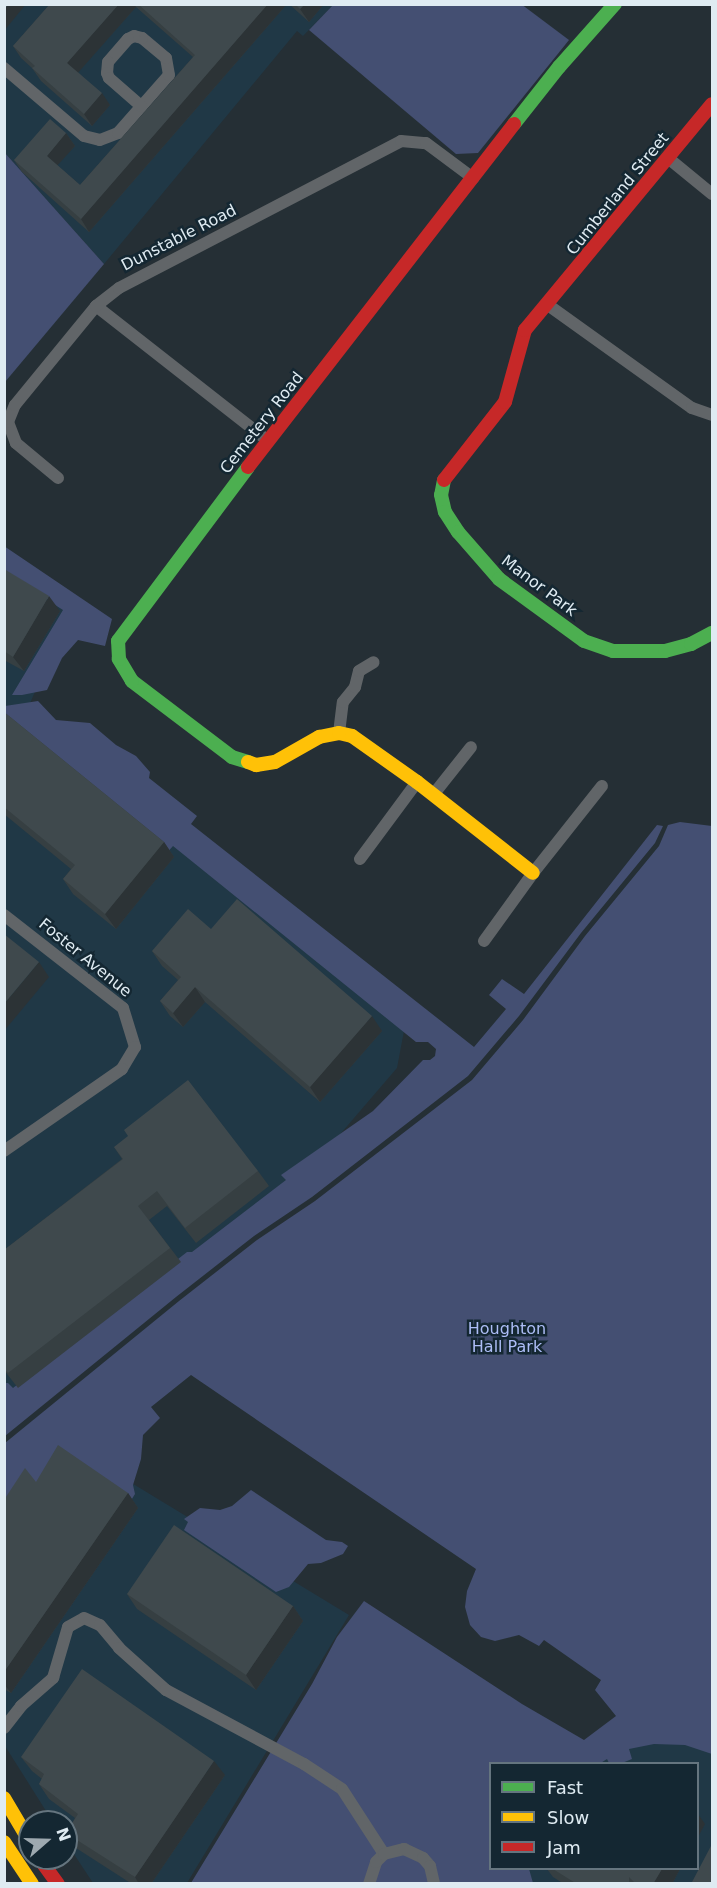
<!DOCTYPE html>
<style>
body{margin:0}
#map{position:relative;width:717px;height:1888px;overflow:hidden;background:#252f35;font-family:"DejaVu Sans",sans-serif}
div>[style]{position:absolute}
.built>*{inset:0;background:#203846}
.green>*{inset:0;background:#444f72}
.street>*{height:12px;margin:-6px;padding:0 6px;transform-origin:6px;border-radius:6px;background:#616568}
.fast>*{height:14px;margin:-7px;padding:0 7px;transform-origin:7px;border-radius:7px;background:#4caf50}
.slow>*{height:14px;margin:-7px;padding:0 7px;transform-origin:7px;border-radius:7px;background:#ffc107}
.jam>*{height:14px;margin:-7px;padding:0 7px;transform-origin:7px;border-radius:7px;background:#c62828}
.wall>*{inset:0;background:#363f42}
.shaded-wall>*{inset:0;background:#2c3336}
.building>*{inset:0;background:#3f494d}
span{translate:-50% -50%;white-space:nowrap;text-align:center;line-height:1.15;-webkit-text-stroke:5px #142732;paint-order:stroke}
.street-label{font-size:16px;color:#dfebf2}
.park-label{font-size:16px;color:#adbdf6}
.frame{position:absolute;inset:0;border:6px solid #dfebf2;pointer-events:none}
.legend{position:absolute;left:489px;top:1762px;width:210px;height:108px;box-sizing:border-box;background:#142732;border:2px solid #65757f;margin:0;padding:8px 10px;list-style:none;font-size:18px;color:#dfebf2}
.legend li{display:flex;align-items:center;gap:12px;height:30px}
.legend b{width:30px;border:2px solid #65757f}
.north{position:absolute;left:18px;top:1810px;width:60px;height:60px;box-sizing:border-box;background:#142732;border:2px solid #65757f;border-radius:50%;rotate:70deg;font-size:16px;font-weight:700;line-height:24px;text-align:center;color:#dfebf2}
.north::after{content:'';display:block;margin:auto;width:21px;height:27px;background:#9ea9b0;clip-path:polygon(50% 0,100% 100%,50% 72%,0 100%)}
</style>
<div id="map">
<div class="built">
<div style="clip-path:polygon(5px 5px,333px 5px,303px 36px,297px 31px,104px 264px,5px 153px)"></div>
<div style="clip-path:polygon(4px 565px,73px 603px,25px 715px,407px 1015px,397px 1068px,269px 1217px,4px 1412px)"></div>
<div style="clip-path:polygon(69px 1445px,349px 1615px,187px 1883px,93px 1883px,66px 1842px,66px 1822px,53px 1822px,5px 1746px,5px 1488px)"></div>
<div style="clip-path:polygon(633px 1692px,712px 1740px,712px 1883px,516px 1884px,525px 1869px,698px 1868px,698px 1764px,590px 1763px)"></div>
</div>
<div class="green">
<div style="clip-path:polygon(521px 4px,569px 40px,478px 153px,456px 154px,309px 30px,333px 5px)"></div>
<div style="clip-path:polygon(5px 153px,104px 264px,5px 382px)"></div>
<div style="clip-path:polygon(4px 546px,112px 619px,105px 646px,78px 640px,62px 658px,47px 690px,22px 695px,12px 695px,63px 610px,5px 573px)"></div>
<div style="clip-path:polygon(38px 701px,56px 720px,90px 723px,116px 745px,136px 756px,150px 772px,149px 778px,197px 816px,191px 824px,474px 1047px,506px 1009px,489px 995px,502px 979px,524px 994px,657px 825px,663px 826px,655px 843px,581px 933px,519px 1016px,468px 1076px,312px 1197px,254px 1236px,176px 1297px,5px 1436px,5px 1383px,8px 1383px,13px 1388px,187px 1252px,192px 1252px,286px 1180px,281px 1175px,373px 1111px,423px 1060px,430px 1060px,435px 1056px,436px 1049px,428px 1042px,416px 1042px,173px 846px,165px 855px,5px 723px,5px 706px)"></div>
<div style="clip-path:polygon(680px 822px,712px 826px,712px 1754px,685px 1745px,654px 1744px,629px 1749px,632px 1759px,622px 1763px,609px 1763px,607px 1759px,599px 1764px,490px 1764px,490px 1868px,529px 1869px,533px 1883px,191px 1883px,312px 1684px,337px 1637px,364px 1601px,522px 1704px,584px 1740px,616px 1716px,595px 1690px,601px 1680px,544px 1640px,539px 1646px,519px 1635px,495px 1641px,481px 1637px,470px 1625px,465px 1607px,467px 1591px,476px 1569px,191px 1375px,151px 1407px,160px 1418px,143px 1435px,141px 1459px,133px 1485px,135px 1494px,130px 1502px,5px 1517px,5px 1443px,179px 1301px,257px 1240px,315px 1201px,472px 1080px,523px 1020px,585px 936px,659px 846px,668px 825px)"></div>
<div style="clip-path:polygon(251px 1490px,326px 1540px,342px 1542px,348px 1546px,343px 1554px,321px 1563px,308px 1564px,289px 1587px,276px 1592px,184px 1530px,188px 1522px,184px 1519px,200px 1508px,220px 1510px,232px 1506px)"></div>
</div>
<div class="street">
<div style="left:4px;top:68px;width:105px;rotate:40.4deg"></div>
<div style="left:84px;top:136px;width:16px;rotate:14deg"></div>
<div style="left:100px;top:140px;width:19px;rotate:-21deg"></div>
<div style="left:118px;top:133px;width:77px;rotate:-48.7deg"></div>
<div style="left:169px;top:75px;width:17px;rotate:-100deg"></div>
<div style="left:166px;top:58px;width:31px;rotate:-140deg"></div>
<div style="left:142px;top:38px;width:8px;rotate:-166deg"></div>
<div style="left:134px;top:36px;width:7px;rotate:153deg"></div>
<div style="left:128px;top:39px;width:30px;rotate:131deg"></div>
<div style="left:108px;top:62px;width:11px;rotate:95deg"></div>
<div style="left:107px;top:73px;width:5px;rotate:68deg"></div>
<div style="left:109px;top:78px;width:43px;rotate:41.2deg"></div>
<div style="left:668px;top:158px;width:57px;rotate:39.3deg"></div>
<div style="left:548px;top:305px;width:177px;rotate:35.6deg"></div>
<div style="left:692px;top:408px;width:21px;rotate:19deg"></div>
<div style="left:96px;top:306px;width:219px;rotate:38.1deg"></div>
<div style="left:58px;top:478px;width:55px;rotate:-140.2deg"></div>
<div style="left:16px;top:443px;width:22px;rotate:-111deg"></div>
<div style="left:8px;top:422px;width:18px;rotate:-68deg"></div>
<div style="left:15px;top:405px;width:128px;rotate:-50.7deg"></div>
<div style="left:96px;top:306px;width:29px;rotate:-38deg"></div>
<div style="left:119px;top:288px;width:318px;rotate:-27.5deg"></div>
<div style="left:401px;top:141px;width:25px;rotate:5deg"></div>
<div style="left:426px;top:143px;width:59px;rotate:36.7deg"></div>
<div style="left:339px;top:733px;width:31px;rotate:-83deg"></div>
<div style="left:343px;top:702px;width:19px;rotate:-51deg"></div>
<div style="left:355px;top:687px;width:16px;rotate:-76deg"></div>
<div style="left:359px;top:671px;width:17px;rotate:-31deg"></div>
<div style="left:433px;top:795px;width:61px;rotate:-51.6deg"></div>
<div style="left:360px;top:859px;width:96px;rotate:-53.5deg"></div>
<div style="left:4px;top:915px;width:151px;rotate:38deg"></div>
<div style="left:123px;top:1008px;width:41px;rotate:72.9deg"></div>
<div style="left:135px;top:1047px;width:26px;rotate:121deg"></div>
<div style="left:122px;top:1069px;width:144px;rotate:145.2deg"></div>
<div style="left:484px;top:941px;width:84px;rotate:-54.2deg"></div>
<div style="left:533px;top:873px;width:111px;rotate:-51.6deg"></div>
<div style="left:4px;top:1728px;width:28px;rotate:-52deg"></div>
<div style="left:21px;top:1706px;width:43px;rotate:-41.2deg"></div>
<div style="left:53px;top:1678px;width:53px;rotate:-73.6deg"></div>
<div style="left:68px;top:1627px;width:18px;rotate:-29deg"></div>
<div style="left:84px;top:1618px;width:17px;rotate:24deg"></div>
<div style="left:100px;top:1625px;width:30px;rotate:50deg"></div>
<div style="left:119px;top:1648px;width:63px;rotate:41.8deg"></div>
<div style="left:166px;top:1690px;width:157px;rotate:28.2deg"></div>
<div style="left:304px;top:1764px;width:45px;rotate:33.3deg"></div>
<div style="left:342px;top:1789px;width:77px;rotate:57.1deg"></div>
<div style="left:369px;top:1884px;width:23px;rotate:-72deg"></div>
<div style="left:376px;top:1862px;width:11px;rotate:-45deg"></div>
<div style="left:384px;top:1854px;width:21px;rotate:-14deg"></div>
<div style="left:404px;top:1849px;width:21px;rotate:25deg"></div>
<div style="left:423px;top:1858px;width:11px;rotate:49deg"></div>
<div style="left:430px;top:1866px;width:18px;rotate:77deg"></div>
</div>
<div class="fast">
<div style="left:514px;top:124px;width:73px;rotate:-51.7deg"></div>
<div style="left:559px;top:67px;width:84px;rotate:-48.4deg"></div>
<div style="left:444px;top:480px;width:15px;rotate:101deg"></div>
<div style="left:441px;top:495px;width:17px;rotate:77deg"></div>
<div style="left:445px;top:512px;width:24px;rotate:57deg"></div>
<div style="left:458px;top:532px;width:62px;rotate:48.9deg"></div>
<div style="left:499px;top:579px;width:105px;rotate:36.1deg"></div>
<div style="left:584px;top:641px;width:31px;rotate:19deg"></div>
<div style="left:613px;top:651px;width:52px"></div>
<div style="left:665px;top:651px;width:27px;rotate:-15deg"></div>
<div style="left:691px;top:644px;width:24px;rotate:-28deg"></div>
<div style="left:248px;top:762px;width:17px;rotate:-163deg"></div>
<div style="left:232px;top:757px;width:126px;rotate:-142.8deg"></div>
<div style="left:132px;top:681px;width:26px;rotate:-121deg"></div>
<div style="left:119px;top:659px;width:18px;rotate:-93deg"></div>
<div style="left:118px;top:641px;width:217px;rotate:-53.2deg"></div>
</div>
<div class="slow">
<div style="left:248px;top:762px;width:9px;rotate:21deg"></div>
<div style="left:256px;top:765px;width:19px;rotate:-9deg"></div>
<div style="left:275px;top:762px;width:51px;rotate:-29.6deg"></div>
<div style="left:319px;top:737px;width:20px;rotate:-11deg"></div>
<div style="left:339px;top:733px;width:13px;rotate:13deg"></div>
<div style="left:352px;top:736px;width:80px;rotate:35.3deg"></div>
<div style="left:417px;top:782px;width:147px;rotate:38.1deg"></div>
<div style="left:4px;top:1798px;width:51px;rotate:59.4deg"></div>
<div style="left:4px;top:1842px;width:50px;rotate:56.3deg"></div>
</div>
<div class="jam">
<div style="left:248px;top:467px;width:434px;rotate:-52.2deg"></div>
<div style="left:444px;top:480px;width:99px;rotate:-52deg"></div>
<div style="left:505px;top:402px;width:75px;rotate:-74.5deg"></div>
<div style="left:525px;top:330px;width:293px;rotate:-50.4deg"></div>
<div style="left:39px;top:1858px;width:32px;rotate:54deg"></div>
</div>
<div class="wall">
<div style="clip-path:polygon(50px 4px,287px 4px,89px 232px,22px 172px,14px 160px,66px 133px,75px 146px,57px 165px,80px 185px,193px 57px,136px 7px,78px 72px,110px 105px,92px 126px,41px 81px,32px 68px,21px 58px,13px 46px)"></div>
<div style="clip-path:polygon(289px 4px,324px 4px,309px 22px)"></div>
<div style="clip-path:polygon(4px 569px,60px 611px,24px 671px,4px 660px)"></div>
<div style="clip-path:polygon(4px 712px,164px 842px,174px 857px,116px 929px,73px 894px,63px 879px,71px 869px,4px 814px)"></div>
<div style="clip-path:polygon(211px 929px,382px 1031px,320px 1102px,205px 1002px,183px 1027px,170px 1016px,160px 1001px,178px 980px,162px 966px,152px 951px)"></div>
<div style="clip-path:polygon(114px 1147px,258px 1171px,269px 1186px,196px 1243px,167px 1206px,149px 1220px,181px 1262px,18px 1388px,4px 1370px,4px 1250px,122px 1159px)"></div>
<div style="clip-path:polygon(36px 1482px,128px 1493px,138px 1508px,11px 1693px,4px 1689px,4px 1500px)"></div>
<div style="clip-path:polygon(127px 1594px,293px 1606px,303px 1621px,256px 1690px,137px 1609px)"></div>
<div style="clip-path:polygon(21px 1757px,225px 1775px,151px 1884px,132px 1884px,76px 1848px,66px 1834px,75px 1818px,49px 1799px,39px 1784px,42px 1779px,32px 1771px)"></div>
<div style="clip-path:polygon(547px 1869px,680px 1869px,672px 1884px,564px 1884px,553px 1877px)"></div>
</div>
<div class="shaded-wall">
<div style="clip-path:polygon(9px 4px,26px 4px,4px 31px,4px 10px)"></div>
<div style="clip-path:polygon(119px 4px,134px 4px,136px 7px,76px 75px,67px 63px)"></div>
<div style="clip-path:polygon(268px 4px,287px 4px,89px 232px,81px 219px)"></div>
<div style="clip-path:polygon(305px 4px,324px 4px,309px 22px,300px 9px)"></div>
<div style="clip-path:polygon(102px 93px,110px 105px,92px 126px,84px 114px)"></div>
<div style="clip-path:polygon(66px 133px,75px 146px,55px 168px,47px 156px)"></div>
<div style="clip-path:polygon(49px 596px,60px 611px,24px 671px,13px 657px)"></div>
<div style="clip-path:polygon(164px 842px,174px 857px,116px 929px,105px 914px)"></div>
<div style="clip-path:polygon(39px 962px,49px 977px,4px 1031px,4px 1004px)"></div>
<div style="clip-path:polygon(195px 987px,205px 1002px,183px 1027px,173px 1013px)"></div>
<div style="clip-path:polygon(372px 1016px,382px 1031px,320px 1102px,310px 1087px)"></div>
<div style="clip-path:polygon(128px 1493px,138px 1508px,11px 1693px,4px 1684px,4px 1672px)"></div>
<div style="clip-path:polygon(293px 1606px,303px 1621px,256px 1690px,246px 1675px)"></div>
<div style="clip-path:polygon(214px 1761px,225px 1775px,151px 1884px,139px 1884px,135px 1877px)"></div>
<div style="clip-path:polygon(698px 1814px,705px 1824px,698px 1837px)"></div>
<div style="clip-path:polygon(662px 1869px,680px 1869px,672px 1884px,653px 1884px)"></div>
</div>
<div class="building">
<div style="clip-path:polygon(4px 4px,9px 4px,4px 10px)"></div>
<div style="clip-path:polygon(50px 4px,119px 4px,67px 63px,102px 93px,84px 114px,32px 68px,35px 66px,13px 46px)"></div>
<div style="clip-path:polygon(138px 4px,268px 4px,81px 219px,14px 160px,50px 119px,66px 133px,47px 156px,80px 185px,195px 55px)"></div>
<div style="clip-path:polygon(295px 4px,305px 4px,300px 9px)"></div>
<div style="clip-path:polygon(4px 569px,49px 596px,13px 657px,4px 651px)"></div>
<div style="clip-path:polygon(4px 712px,164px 842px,105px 914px,63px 879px,75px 865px,4px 807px)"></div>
<div style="clip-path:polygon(237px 899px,372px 1016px,310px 1087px,195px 987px,173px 1013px,160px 1001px,181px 977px,152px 951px,188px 909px,211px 929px)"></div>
<div style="clip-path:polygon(4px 934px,39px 962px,4px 1004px)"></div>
<div style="clip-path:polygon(188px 1080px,258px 1171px,185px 1228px,157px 1191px,138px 1206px,170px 1248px,8px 1373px,4px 1369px,4px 1250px,123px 1159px,114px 1147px,128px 1136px,124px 1130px)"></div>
<div style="clip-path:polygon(58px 1445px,128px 1493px,4px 1672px,4px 1500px,25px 1468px,36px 1482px)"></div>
<div style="clip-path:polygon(174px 1525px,293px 1606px,246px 1675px,127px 1594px)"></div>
<div style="clip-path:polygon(82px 1669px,214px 1761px,135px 1877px,66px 1833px,78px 1814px,39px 1784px,44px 1774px,21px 1757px)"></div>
<div style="clip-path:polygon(712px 1844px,712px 1884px,691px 1884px)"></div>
<div style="clip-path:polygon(553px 1869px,662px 1869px,653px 1884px,636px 1884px,629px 1877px,629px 1884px,577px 1884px)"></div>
</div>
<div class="street-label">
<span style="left:618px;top:194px;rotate:-51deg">Cumberland Street</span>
<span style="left:179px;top:238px;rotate:-27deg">Dunstable Road</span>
<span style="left:262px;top:423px;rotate:-52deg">Cemetery Road</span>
<span style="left:539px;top:586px;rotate:37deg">Manor Park</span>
<span style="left:85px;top:958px;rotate:39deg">Foster Avenue</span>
</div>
<div class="park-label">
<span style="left:507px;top:1338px">Houghton<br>Hall Park</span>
</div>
<div class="frame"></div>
<ul class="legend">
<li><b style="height:8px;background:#4caf50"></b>Fast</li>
<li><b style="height:8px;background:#ffc107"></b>Slow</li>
<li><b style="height:8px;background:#c62828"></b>Jam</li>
</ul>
<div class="north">N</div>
</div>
